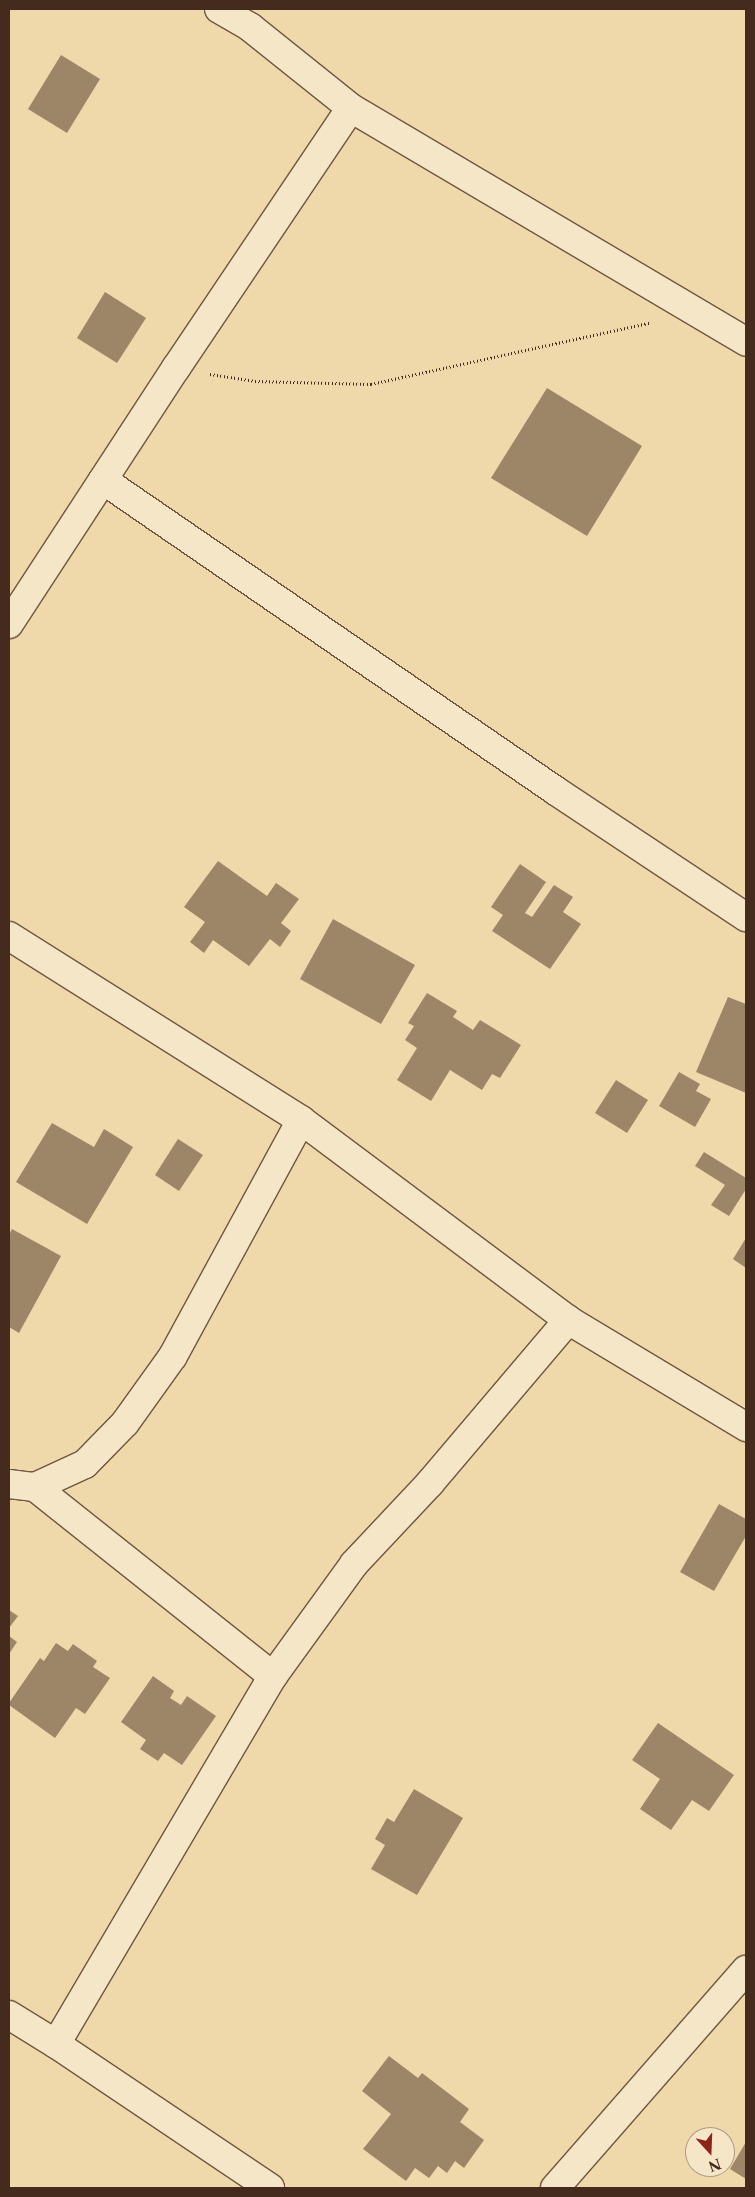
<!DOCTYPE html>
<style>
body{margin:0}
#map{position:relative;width:755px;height:2197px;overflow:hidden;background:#efd9ab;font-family:"Libre Caslon Text",serif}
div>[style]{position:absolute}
.building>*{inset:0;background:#9d8567}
.path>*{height:3px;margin-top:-1.5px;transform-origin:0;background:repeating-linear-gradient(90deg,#442b1e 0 1px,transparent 0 3.5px)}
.roads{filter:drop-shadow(1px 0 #6f5641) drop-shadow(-1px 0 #6f5641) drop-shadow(0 1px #6f5641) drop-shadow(0 -1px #6f5641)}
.minor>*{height:28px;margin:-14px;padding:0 14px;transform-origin:14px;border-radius:14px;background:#f5e6c8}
span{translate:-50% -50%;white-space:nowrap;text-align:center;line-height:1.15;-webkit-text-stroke:4px #f5e6c8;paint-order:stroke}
.frame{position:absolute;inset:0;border:10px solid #442b1e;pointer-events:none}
.north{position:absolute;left:685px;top:2127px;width:50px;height:50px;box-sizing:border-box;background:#f5e6c8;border:1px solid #ae9b84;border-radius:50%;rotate:160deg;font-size:14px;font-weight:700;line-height:20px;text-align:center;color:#442b1e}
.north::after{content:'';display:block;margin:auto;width:18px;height:22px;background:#8f2418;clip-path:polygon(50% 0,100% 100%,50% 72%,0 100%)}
</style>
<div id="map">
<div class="building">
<div style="clip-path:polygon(61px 55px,100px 79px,67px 133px,28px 109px)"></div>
<div style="clip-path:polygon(105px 292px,146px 318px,117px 363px,77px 338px)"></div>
<div style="clip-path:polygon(547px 388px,642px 446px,587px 536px,491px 478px)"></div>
<div style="clip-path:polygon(218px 861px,267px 896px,276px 883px,299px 899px,281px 923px,291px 931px,280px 947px,270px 939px,249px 966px,213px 940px,204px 953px,190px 942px,205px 922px,184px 907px)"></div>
<div style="clip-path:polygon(520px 864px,546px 882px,525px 913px,532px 917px,554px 885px,573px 897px,563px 912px,581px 924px,550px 969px,492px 931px,503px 915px,491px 907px)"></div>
<div style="clip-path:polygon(333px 919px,415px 965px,381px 1024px,300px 979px)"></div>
<div style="clip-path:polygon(427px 993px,457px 1011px,453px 1017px,473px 1030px,480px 1020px,521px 1045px,500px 1078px,492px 1074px,482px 1090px,450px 1070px,431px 1101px,397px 1080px,417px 1048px,405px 1040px,414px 1026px,408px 1023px)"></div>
<div style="clip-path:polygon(728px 997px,746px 1004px,746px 1093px,696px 1072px)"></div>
<div style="clip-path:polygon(679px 1072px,700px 1084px,696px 1091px,711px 1099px,695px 1127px,659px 1106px)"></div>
<div style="clip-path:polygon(616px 1080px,648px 1100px,627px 1133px,595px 1113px)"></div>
<div style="clip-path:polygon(52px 1123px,94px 1147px,104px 1129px,133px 1147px,87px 1224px,16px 1182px)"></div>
<div style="clip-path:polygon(178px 1139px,203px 1155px,179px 1191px,155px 1175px)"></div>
<div style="clip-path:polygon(704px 1152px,746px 1178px,746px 1189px,729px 1216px,711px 1205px,725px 1185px,695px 1166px)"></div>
<div style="clip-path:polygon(12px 1229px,61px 1256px,19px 1333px,9px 1327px,9px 1235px)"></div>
<div style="clip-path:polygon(746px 1238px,746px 1268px,733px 1259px)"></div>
<div style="clip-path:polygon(719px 1504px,746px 1519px,746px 1536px,714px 1591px,680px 1572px)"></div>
<div style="clip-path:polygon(9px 1610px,18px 1616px,9px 1628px)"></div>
<div style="clip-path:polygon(9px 1636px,17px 1642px,9px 1654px)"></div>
<div style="clip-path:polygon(56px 1643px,68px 1651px,73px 1644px,97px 1661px,93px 1667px,110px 1678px,85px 1714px,76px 1708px,55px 1738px,9px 1705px,9px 1703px,40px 1658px,44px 1661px)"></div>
<div style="clip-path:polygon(153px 1676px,174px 1691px,170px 1698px,181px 1705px,187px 1696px,216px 1716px,182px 1765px,164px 1753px,158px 1761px,140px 1749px,146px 1740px,121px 1722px)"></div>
<div style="clip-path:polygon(658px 1723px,734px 1775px,709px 1811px,692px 1800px,671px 1830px,640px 1809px,660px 1779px,632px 1760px)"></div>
<div style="clip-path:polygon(414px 1789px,463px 1818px,417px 1895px,371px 1869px,385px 1845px,375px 1839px,387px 1818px,394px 1822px)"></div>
<div style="clip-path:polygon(389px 2056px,418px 2078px,422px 2073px,469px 2109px,460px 2122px,484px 2140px,464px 2168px,455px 2161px,447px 2173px,438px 2166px,429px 2178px,415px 2168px,406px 2181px,363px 2149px,391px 2114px,362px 2091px)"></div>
<div style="clip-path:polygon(746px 2142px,746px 2179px,730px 2169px)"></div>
</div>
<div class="path">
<div style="left:210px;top:374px;width:46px;rotate:8.8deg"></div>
<div style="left:255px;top:381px;width:116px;rotate:1.5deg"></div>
<div style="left:371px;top:384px;width:285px;rotate:-12.4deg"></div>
</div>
<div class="roads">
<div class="minor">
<div style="left:219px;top:9px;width:36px;rotate:30deg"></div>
<div style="left:250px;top:27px;width:129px;rotate:38.7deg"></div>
<div style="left:351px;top:108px;width:459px;rotate:30.6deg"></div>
<div style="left:103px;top:480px;width:549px;rotate:34.47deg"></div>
<div style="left:556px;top:791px;width:228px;rotate:33.6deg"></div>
<div style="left:9px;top:624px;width:306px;rotate:-56.9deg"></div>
<div style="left:176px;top:368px;width:313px;rotate:-56.1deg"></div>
<div style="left:9px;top:936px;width:345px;rotate:32.2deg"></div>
<div style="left:301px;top:1120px;width:334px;rotate:36.8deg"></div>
<div style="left:568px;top:1320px;width:208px;rotate:31deg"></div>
<div style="left:9px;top:1484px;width:26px;rotate:7deg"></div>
<div style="left:35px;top:1487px;width:55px;rotate:-24.7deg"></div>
<div style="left:85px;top:1464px;width:57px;rotate:-45.7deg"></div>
<div style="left:125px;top:1423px;width:82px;rotate:-54.4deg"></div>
<div style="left:173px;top:1356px;width:268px;rotate:-61.5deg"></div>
<div style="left:35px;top:1487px;width:304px;rotate:38.5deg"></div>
<div style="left:9px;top:2015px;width:55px;rotate:31.7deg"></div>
<div style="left:56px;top:2044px;width:258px;rotate:33.9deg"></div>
<div style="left:56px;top:2044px;width:427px;rotate:-59.5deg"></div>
<div style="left:273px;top:1676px;width:138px;rotate:-54.1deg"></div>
<div style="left:354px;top:1564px;width:111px;rotate:-46.8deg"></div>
<div style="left:430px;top:1483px;width:214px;rotate:-49.7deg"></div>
<div style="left:555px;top:2188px;width:290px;rotate:-48.8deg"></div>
</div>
</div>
<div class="frame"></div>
<div class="north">N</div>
</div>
